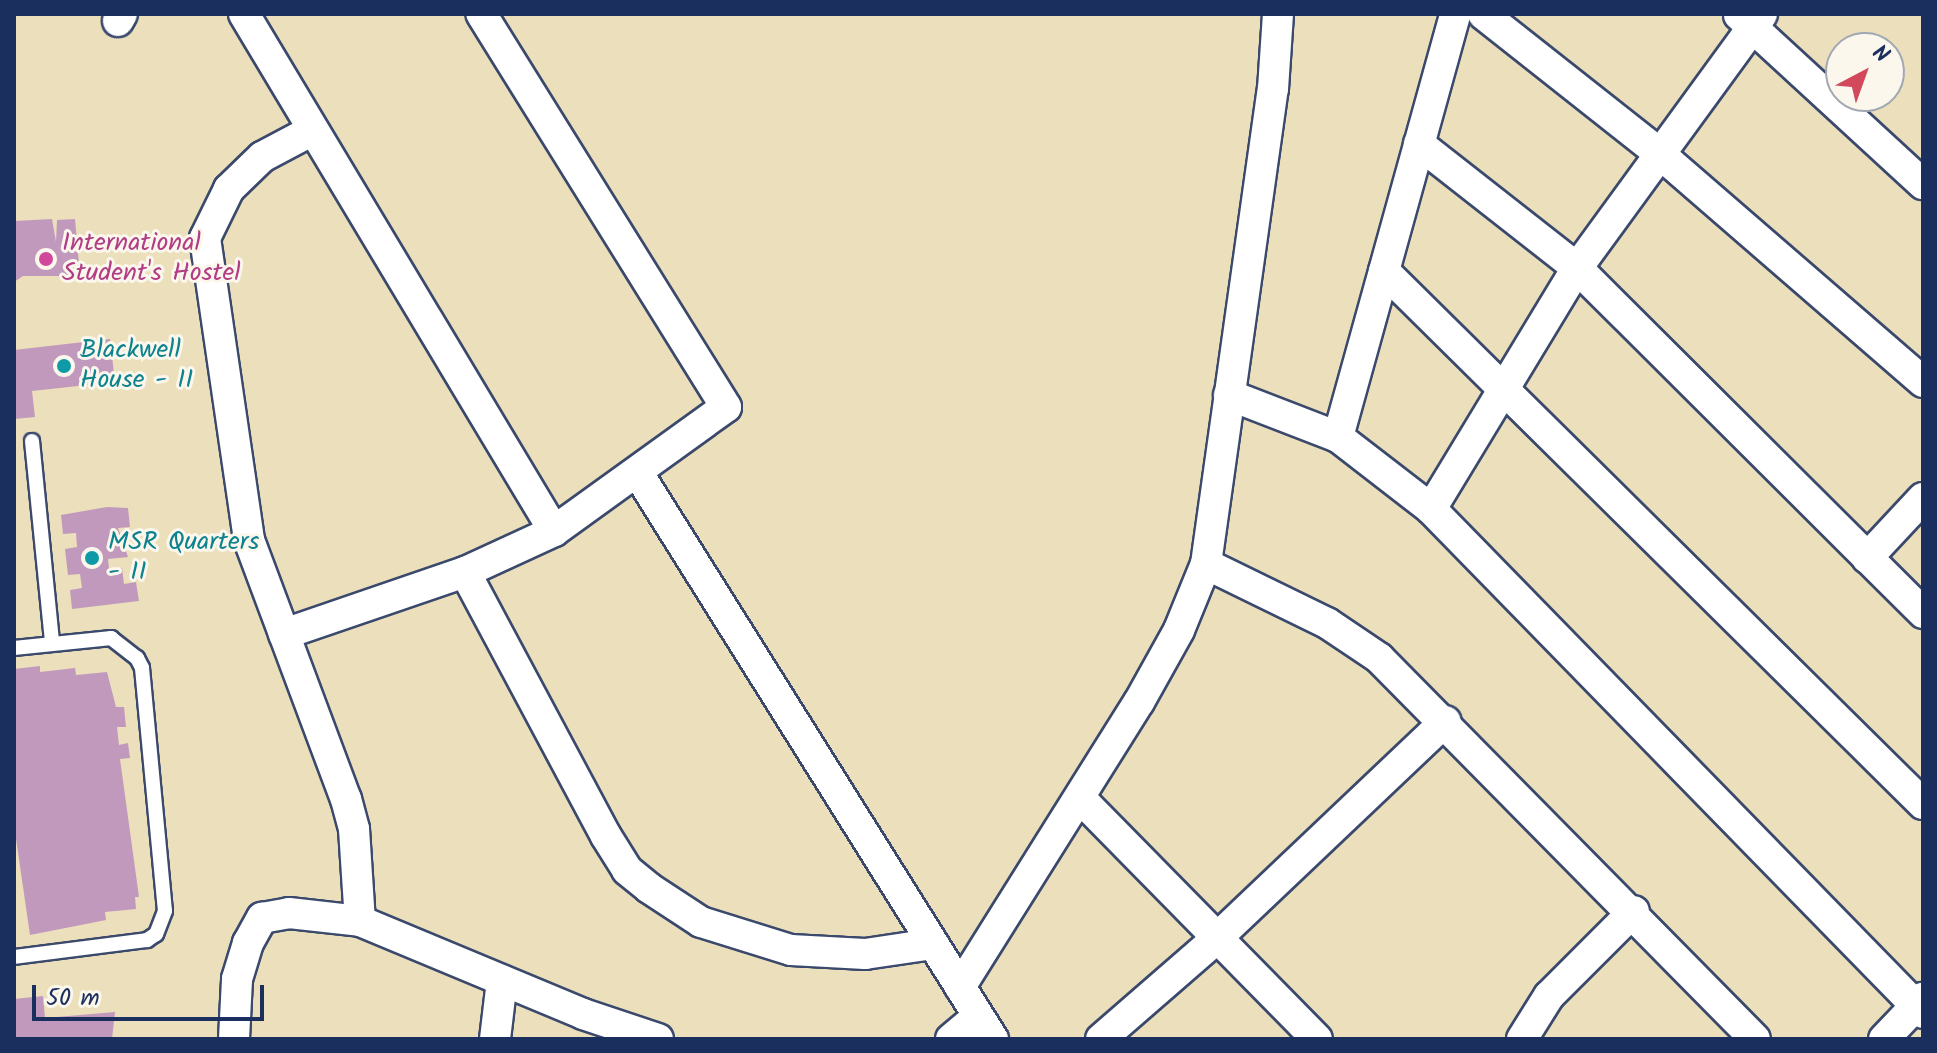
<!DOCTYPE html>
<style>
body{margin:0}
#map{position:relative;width:1937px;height:1053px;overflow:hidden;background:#ecdfbc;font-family:Kalam,sans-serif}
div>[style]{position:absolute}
.building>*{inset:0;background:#c199bc}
.roads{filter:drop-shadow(2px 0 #3a496c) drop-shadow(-2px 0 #3a496c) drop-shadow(0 2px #3a496c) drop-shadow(0 -2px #3a496c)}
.lane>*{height:14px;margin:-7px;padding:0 7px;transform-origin:7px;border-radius:7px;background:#fff}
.street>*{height:30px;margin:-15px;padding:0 15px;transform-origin:15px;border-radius:15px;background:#fff}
.dots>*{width:22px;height:22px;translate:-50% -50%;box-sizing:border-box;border:4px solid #fbf7ec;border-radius:50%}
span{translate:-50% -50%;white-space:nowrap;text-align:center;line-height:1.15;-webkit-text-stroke:6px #fbf7ec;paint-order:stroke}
.hotel-label{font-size:26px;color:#b23c85}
.left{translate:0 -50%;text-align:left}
.culture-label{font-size:26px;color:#0d838f}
.frame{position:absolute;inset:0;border:16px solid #1b2f5e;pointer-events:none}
.north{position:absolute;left:1825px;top:32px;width:80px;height:80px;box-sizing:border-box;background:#fbf7ec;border:2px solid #a1a7b3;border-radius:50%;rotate:41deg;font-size:22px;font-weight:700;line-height:32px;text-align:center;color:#1b2f5e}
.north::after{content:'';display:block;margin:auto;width:28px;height:36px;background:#d1495b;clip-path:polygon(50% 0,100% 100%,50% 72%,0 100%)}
.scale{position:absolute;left:32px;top:985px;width:232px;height:36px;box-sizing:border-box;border:4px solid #1b2f5e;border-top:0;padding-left:10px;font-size:24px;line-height:28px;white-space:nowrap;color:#1b2f5e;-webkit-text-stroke:6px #fbf7ec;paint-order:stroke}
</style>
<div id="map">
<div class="building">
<div style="clip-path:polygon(52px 219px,56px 242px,57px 220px,75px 219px,80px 276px,23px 276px,14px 282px,14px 221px)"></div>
<div style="clip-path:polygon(110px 339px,115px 382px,32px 391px,35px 417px,14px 419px,14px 350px)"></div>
<div style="clip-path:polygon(107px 507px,128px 508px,130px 527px,118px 528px,128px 557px,108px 559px,109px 569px,122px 568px,124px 584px,136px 582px,139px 601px,72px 609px,70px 590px,82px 588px,80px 574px,68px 575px,65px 549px,77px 547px,76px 533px,63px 534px,61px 515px)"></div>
<div style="clip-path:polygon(40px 666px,40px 672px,75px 668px,76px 675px,107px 672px,116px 707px,124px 707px,126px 727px,117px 727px,119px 745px,128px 743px,130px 758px,120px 759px,139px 897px,135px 897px,136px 909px,105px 912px,106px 920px,30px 935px,14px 825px,14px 669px)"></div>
<div style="clip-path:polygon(43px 996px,45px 1018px,115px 1012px,112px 1039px,14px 1039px,14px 999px)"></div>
</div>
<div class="roads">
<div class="lane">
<div style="left:32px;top:441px;width:203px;rotate:84.3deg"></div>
<div style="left:14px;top:648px;width:98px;rotate:-5.9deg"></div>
<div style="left:111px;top:638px;width:33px;rotate:38deg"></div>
<div style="left:137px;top:658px;width:11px;rotate:63deg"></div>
<div style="left:142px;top:668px;width:244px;rotate:84.6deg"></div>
<div style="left:165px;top:911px;width:25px;rotate:111deg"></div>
<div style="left:156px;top:934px;width:11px;rotate:146deg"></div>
<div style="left:147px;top:940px;width:134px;rotate:172.7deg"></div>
</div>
<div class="street">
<div style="left:244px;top:14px;width:603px;rotate:59.05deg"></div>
<div style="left:1483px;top:14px;width:226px;rotate:38.3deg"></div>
<div style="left:1660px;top:154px;width:348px;rotate:40.9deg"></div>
<div style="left:1739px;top:15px;width:250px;rotate:42.6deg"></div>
<div style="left:118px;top:21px;width:8px;rotate:-60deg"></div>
<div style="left:311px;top:131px;width:55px;rotate:152deg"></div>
<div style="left:262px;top:157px;width:46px;rotate:135.9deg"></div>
<div style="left:229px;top:189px;width:55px;rotate:116.1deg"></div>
<div style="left:205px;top:238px;width:305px;rotate:81.7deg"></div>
<div style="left:249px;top:540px;width:277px;rotate:69.5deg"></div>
<div style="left:346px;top:799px;width:31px;rotate:75deg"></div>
<div style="left:354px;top:829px;width:92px;rotate:86.3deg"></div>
<div style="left:1419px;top:144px;width:201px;rotate:38.1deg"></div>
<div style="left:1577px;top:268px;width:489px;rotate:44.9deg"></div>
<div style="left:1384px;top:271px;width:758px;rotate:44.68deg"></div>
<div style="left:1229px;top:395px;width:117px;rotate:21.1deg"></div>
<div style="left:1338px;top:437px;width:118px;rotate:37.7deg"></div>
<div style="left:1431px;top:509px;width:704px;rotate:45.69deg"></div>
<div style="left:1338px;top:437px;width:439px;rotate:-74.5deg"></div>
<div style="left:639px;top:475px;width:666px;rotate:57.89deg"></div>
<div style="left:1431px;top:509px;width:282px;rotate:-58.8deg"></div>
<div style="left:1577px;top:268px;width:314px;rotate:-53.9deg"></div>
<div style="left:1867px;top:558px;width:82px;rotate:-47deg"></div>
<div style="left:1206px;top:564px;width:135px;rotate:26deg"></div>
<div style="left:1327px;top:623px;width:63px;rotate:33.9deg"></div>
<div style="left:1379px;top:658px;width:535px;rotate:45.38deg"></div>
<div style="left:465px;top:572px;width:299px;rotate:61.9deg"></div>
<div style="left:606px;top:836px;width:40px;rotate:58deg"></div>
<div style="left:627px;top:870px;width:28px;rotate:39deg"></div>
<div style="left:649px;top:888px;width:62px;rotate:33.2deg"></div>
<div style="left:701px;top:922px;width:94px;rotate:17.3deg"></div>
<div style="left:791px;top:950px;width:74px;rotate:3.1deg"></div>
<div style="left:865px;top:954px;width:69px;rotate:-8.4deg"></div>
<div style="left:284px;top:634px;width:191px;rotate:-18.9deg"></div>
<div style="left:465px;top:572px;width:98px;rotate:-24.7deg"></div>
<div style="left:554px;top:531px;width:212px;rotate:-35.8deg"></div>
<div style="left:726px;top:407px;width:463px;rotate:-121.9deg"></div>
<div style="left:1080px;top:798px;width:338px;rotate:45.5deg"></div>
<div style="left:960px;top:987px;width:337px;rotate:-57.9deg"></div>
<div style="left:1139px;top:702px;width:82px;rotate:-60.9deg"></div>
<div style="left:1179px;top:630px;width:71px;rotate:-67.8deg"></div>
<div style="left:1206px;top:564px;width:480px;rotate:-82deg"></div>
<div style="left:1273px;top:89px;width:75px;rotate:-86.2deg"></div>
<div style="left:234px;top:1039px;width:60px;rotate:-87.1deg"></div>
<div style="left:237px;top:979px;width:38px;rotate:-73deg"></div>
<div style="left:248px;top:943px;width:29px;rotate:-61deg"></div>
<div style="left:262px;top:918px;width:27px;rotate:-10deg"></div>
<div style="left:289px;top:913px;width:71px;rotate:6.4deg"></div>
<div style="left:360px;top:921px;width:242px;rotate:22.6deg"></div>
<div style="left:583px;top:1014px;width:79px;rotate:18.4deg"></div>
<div style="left:495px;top:1039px;width:59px;rotate:-83.2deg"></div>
<div style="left:951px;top:1039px;width:35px;rotate:-40deg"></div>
<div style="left:1101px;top:1039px;width:154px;rotate:-41deg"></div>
<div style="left:1217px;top:938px;width:315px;rotate:-43.5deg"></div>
<div style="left:1522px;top:1039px;width:51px;rotate:-57.9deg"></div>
<div style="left:1549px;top:996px;width:120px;rotate:-45deg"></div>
<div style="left:1884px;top:1039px;width:57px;rotate:-46.4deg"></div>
</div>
</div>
<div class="dots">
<div style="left:46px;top:259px;background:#d1479c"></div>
<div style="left:64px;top:366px;background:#0f9aa8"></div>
<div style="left:92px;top:558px;background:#0f9aa8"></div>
</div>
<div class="hotel-label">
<span class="left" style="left:62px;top:259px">International<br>Student's Hostel</span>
</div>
<div class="culture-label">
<span class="left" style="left:80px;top:366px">Blackwell<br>House - II</span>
<span class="left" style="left:108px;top:558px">MSR Quarters<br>- II</span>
</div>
<div class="frame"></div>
<div class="north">N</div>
<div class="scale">50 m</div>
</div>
